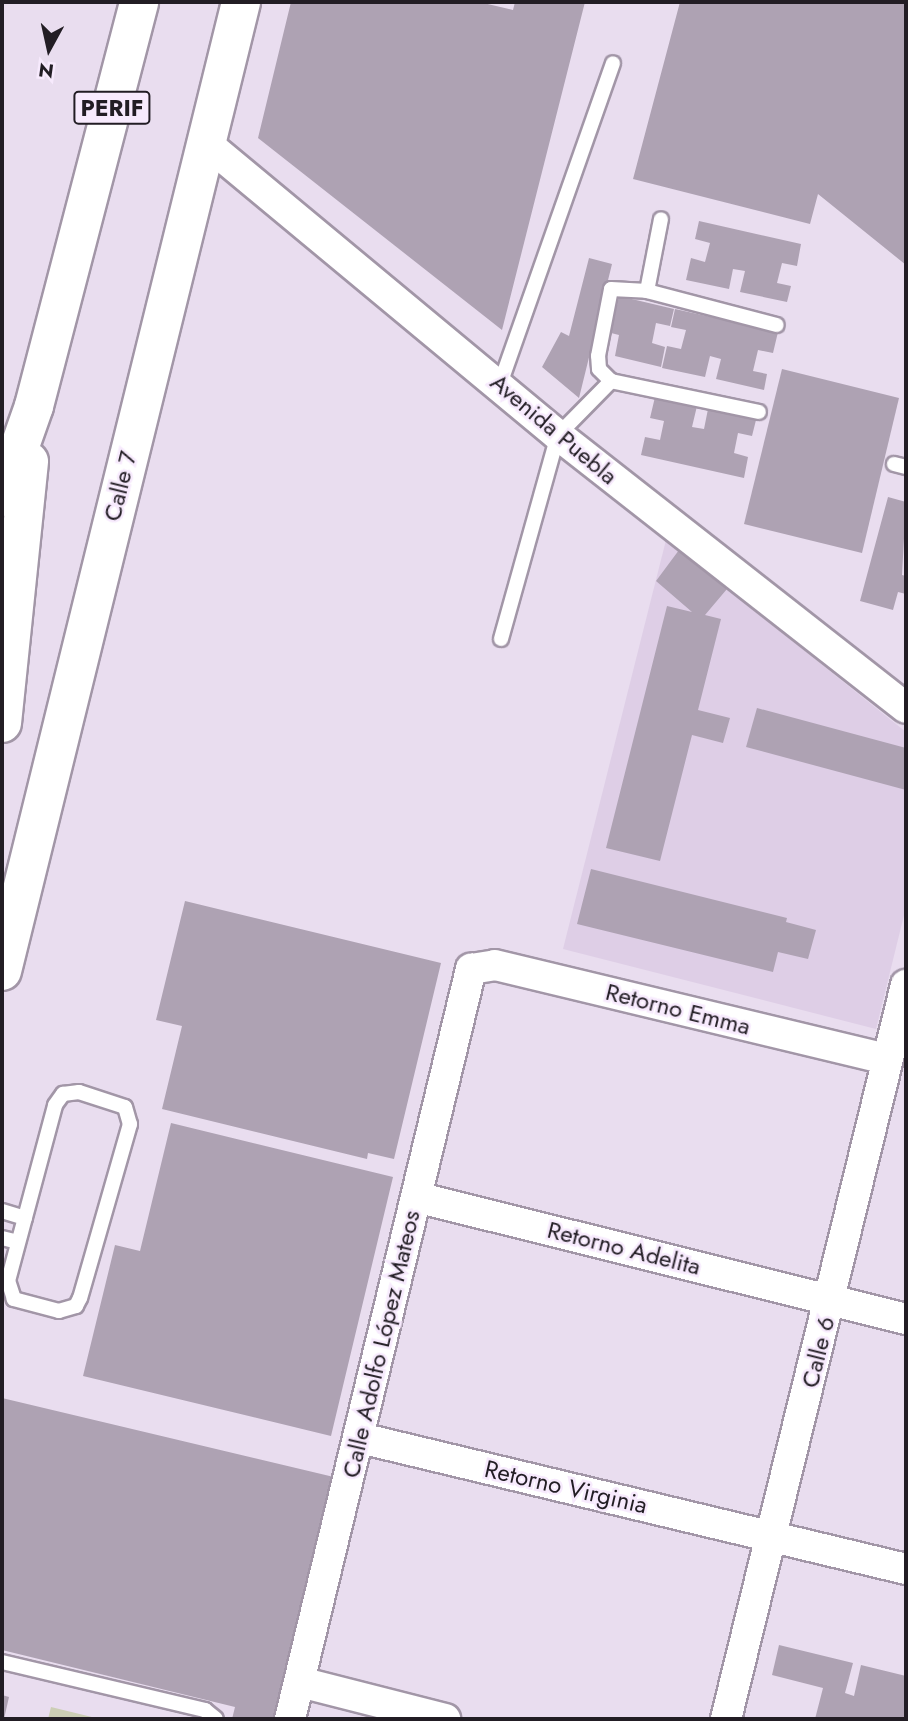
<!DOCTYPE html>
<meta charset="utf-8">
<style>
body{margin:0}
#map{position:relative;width:908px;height:1721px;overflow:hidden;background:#e9ddef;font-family:Jost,sans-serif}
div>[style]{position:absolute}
.built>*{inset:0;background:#decee6}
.green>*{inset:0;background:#ccceb5}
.building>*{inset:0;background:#aea2b3}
.roads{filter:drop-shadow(2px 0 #a296a7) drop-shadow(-2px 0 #a296a7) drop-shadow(0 2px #a296a7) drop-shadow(0 -2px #a296a7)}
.service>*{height:14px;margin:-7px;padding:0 7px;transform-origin:7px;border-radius:7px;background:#fff}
.minor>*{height:30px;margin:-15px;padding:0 15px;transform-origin:15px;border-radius:15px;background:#fff}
.secondary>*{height:38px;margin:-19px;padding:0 19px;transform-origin:19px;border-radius:19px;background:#fff}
.primary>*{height:38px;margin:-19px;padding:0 19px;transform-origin:19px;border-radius:19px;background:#fff}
span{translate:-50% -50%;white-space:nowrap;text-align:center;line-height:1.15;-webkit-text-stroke:5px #f7eafd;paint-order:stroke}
.shield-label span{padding:2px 5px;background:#f7eafd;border:2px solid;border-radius:5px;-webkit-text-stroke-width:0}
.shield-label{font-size:23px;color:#221d24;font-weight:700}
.street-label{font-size:24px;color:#221d24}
.frame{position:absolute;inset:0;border:4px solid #221d24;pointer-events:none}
.north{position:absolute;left:14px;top:14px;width:70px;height:70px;-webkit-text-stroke:5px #f7eafd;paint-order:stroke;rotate:188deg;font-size:19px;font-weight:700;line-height:28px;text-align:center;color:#221d24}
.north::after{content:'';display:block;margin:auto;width:24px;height:32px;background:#221d24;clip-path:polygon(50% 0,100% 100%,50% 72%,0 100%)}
</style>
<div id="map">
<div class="built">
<div style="clip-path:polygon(666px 540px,906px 732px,906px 907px,876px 1029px,563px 949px)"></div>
</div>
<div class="green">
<div style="clip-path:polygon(51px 1707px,100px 1719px,48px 1719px)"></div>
</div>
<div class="building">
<div style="clip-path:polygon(291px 2px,479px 2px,513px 10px,515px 2px,585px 2px,502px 330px,258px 138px)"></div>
<div style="clip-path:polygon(680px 2px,906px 2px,906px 265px,818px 194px,810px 224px,633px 179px)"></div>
<div style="clip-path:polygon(699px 221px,801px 244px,797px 266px,782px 263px,777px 283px,791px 286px,787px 302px,740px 292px,745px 271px,733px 269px,729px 289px,686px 280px,691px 258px,705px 262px,710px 243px,695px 239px)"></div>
<div style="clip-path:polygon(589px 258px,612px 264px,579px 398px,542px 367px,561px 332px,569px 336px)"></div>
<div style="clip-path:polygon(619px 296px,674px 309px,670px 326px,656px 323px,652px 343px,665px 347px,661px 367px,615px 356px,619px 335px,611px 333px)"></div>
<div style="clip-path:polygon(675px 309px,778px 332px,773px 353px,758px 350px,753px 371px,767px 374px,764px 390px,716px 379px,721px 359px,710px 356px,705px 377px,662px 368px,667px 346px,681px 349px,686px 330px,671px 327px)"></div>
<div style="clip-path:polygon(782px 369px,899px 398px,862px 553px,744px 524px)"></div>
<div style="clip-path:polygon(655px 397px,697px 406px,692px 427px,704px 429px,708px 409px,756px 420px,752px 436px,738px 433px,734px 453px,748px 457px,744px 478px,641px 455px,645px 437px,660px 440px,664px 421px,650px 418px)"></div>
<div style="clip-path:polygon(888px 497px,906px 502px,902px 575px,906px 576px,906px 594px,898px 592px,893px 610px,860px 601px)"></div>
<div style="clip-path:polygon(679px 550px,727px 589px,705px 615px,721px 619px,698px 710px,730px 718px,723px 743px,692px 735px,660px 861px,606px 848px,667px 606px,692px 612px,656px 581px)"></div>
<div style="clip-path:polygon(757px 708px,906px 748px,906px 790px,746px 747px)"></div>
<div style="clip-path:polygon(591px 869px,787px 918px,786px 922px,816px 930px,808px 959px,778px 952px,773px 972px,577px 924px)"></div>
<div style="clip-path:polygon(185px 901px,441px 963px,394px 1159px,368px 1153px,367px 1159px,162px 1109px,182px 1026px,156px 1020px)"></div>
<div style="clip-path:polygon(171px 1123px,393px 1177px,331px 1436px,83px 1376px,115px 1245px,140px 1251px)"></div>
<div style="clip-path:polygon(2px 1398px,338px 1478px,279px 1719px,232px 1719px,235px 1707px,2px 1650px)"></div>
<div style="clip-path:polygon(779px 1645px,853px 1663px,845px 1693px,854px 1696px,861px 1665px,906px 1676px,906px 1719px,815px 1719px,823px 1688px,772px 1675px)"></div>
<div style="clip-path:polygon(2px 1695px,9px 1697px,4px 1719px,2px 1719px)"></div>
</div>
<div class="roads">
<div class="service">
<div style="left:647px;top:291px;width:73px;rotate:-79deg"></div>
<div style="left:611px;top:381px;width:151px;rotate:11.8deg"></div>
<div style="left:500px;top:384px;width:340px;rotate:-70.6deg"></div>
<div style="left:894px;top:464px;width:12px;rotate:14deg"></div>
<div style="left:501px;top:639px;width:212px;rotate:-74.4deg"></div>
<div style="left:558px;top:435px;width:76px;rotate:-45.5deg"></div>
<div style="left:611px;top:381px;width:17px;rotate:-135deg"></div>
<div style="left:599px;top:369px;width:13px;rotate:-94deg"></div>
<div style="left:598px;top:356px;width:68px;rotate:-79deg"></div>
<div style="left:611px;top:289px;width:36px;rotate:3deg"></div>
<div style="left:647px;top:291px;width:134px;rotate:14.7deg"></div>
<div style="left:79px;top:1092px;width:48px;rotate:18.1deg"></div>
<div style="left:125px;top:1107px;width:18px;rotate:74deg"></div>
<div style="left:130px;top:1124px;width:181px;rotate:106deg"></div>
<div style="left:80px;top:1298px;width:9px;rotate:117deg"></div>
<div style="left:76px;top:1306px;width:18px;rotate:164deg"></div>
<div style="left:59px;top:1311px;width:47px;rotate:-165.1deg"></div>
<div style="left:14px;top:1299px;width:19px;rotate:-108deg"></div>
<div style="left:8px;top:1281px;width:182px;rotate:-75deg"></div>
<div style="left:55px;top:1105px;width:14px;rotate:-54deg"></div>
<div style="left:63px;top:1094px;width:16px;rotate:-7deg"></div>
<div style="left:2px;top:1211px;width:24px;rotate:17deg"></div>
<div style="left:2px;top:1238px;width:16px;rotate:14deg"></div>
<div style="left:2px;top:1662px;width:209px;rotate:13.3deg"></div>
<div style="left:205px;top:1710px;width:14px;rotate:39deg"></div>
</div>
<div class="minor">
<div style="left:206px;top:143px;width:457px;rotate:39.7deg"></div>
<div style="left:558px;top:435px;width:442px;rotate:38.1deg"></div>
<div style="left:416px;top:1197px;width:505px;rotate:13.98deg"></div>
<div style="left:360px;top:1438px;width:561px;rotate:13.49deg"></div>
<div style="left:300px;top:1682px;width:150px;rotate:14.3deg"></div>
<div style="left:290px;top:1719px;width:772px;rotate:-76.43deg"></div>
<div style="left:471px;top:969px;width:24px;rotate:-9deg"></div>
<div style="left:495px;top:965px;width:402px;rotate:13.5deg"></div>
<div style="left:726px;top:1719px;width:756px;rotate:-76.22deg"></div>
</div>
<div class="secondary">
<div style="left:2px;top:971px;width:998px;rotate:-76.14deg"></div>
</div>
<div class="primary">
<div style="left:2px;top:497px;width:96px;rotate:-70.6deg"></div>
<div style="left:34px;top:406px;width:417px;rotate:-75.4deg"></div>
<div style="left:2px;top:723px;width:263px;rotate:-84.1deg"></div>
</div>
</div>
<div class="shield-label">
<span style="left:112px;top:108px">PERIF</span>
</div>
<div class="street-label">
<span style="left:554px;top:429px;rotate:40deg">Avenida Puebla</span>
<span style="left:120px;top:486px;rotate:-76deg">Calle 7</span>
<span style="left:678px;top:1009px;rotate:14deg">Retorno Emma</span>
<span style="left:624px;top:1248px;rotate:14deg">Retorno Adelita</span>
<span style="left:381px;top:1344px;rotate:-77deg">Calle Adolfo López Mateos</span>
<span style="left:818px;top:1352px;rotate:-76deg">Calle 6</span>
<span style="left:566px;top:1487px;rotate:13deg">Retorno Virginia</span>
</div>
<div class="frame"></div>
<div class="north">N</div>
</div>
